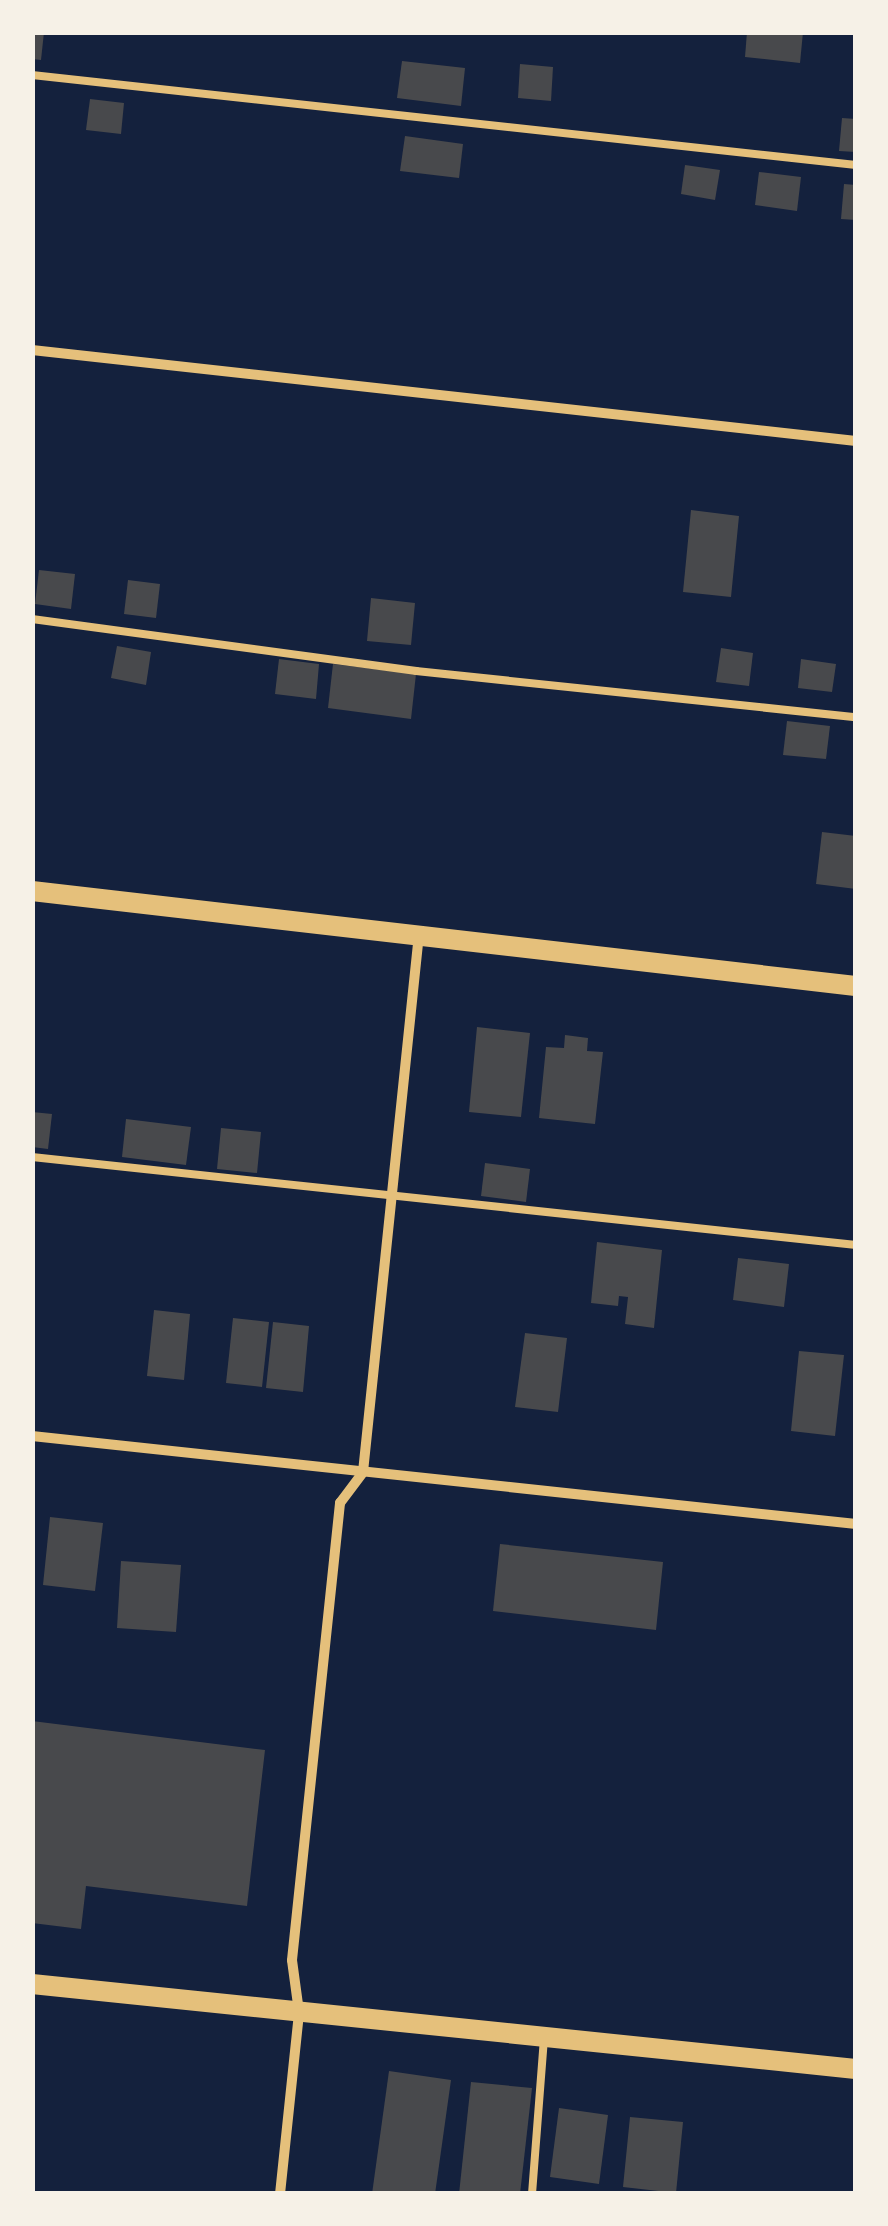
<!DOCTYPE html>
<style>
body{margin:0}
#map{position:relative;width:888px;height:2226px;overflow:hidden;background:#14213d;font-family:Rubik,sans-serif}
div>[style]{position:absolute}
.building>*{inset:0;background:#48494c}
.service>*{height:8px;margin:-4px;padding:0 4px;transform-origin:4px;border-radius:4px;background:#e5c07b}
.minor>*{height:10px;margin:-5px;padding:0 5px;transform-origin:5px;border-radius:5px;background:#e5c07b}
.secondary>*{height:20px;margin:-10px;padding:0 10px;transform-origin:10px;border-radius:10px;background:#e5c07b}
span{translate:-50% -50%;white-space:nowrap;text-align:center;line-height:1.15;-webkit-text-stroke:10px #f6f1e7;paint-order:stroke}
.frame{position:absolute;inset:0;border:35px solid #f6f1e7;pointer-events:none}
</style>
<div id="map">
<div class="building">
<div style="clip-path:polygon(32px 32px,44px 32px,41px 60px,32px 59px)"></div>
<div style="clip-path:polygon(747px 32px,803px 32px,800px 63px,745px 57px)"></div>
<div style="clip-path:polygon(402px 61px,465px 68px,461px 106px,397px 98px)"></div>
<div style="clip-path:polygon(520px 64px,553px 67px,551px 101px,518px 98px)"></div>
<div style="clip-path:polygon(90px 99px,124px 103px,121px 134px,86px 130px)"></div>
<div style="clip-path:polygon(842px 118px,856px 119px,856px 152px,839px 151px)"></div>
<div style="clip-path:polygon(405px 136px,463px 144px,459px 178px,400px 171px)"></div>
<div style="clip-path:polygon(685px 165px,720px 170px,715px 200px,681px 194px)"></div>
<div style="clip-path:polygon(759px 172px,801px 177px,797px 211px,755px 205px)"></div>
<div style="clip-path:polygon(844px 184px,856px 185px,856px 220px,841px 219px)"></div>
<div style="clip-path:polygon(691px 510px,739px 516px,731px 597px,683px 592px)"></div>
<div style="clip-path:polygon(39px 570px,75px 574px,71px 609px,35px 604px)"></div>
<div style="clip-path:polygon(128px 580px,160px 584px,156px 618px,124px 614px)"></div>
<div style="clip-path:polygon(371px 598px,415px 603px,411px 645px,367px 641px)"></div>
<div style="clip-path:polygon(117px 646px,151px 652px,146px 685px,111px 678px)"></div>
<div style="clip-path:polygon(721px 648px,753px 653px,749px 686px,716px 682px)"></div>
<div style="clip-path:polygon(279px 659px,319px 664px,316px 699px,275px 694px)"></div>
<div style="clip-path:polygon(801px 659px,836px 664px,832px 692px,798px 688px)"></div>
<div style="clip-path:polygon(333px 664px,416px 674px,411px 719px,328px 708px)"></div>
<div style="clip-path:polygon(787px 721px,830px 726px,826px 759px,783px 755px)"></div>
<div style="clip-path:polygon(822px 832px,856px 836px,856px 889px,816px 884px)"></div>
<div style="clip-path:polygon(477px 1027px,530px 1033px,521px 1117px,469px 1112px)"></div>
<div style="clip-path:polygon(565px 1035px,588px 1038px,587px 1051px,603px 1052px,595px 1124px,539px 1118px,546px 1047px,564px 1048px)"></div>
<div style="clip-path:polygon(32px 1112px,52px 1114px,48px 1149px,32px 1147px)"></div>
<div style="clip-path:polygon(126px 1119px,191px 1127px,186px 1165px,122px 1157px)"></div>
<div style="clip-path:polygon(221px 1128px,261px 1132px,257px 1173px,217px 1169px)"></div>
<div style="clip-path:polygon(485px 1163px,530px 1169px,526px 1202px,481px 1196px)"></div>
<div style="clip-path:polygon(597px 1242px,662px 1250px,654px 1328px,625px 1324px,628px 1297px,619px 1296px,618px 1306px,591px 1303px)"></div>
<div style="clip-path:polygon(738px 1258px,789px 1264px,784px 1307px,733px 1300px)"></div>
<div style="clip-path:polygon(154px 1310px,190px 1314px,184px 1380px,147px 1376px)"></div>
<div style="clip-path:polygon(233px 1318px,269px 1322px,262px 1387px,226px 1383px)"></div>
<div style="clip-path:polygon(273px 1322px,309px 1326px,303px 1392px,266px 1388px)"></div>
<div style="clip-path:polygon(525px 1333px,567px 1338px,558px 1412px,515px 1407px)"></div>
<div style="clip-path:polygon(799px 1351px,844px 1355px,835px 1436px,791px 1431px)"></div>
<div style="clip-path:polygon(50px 1517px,103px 1523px,95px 1591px,43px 1585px)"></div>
<div style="clip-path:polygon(500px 1544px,663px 1562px,656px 1630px,493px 1611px)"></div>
<div style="clip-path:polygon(121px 1561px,181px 1565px,176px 1632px,117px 1628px)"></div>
<div style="clip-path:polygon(32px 1721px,265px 1750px,247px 1906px,86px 1886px,81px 1929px,32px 1923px)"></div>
<div style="clip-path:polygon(389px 2071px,451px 2080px,435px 2194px,372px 2194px)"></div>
<div style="clip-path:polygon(471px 2082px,532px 2088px,520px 2194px,459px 2194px)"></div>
<div style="clip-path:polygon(559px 2108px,608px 2115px,599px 2184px,550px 2177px)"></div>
<div style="clip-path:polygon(630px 2117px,683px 2122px,676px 2193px,623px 2187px)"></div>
</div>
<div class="service">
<div style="left:32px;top:75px;width:829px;rotate:6.23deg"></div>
<div style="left:32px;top:619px;width:388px;rotate:7.7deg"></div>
<div style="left:416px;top:671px;width:442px;rotate:6deg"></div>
<div style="left:32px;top:1157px;width:829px;rotate:6.1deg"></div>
<div style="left:532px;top:2194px;width:156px;rotate:-85.6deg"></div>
</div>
<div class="minor">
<div style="left:32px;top:350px;width:829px;rotate:6.3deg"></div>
<div style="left:32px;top:1436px;width:829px;rotate:6.1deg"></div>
<div style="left:280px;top:2194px;width:183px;rotate:-84deg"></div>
<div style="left:299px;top:2012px;width:52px;rotate:-97.7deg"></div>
<div style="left:292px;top:1960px;width:460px;rotate:-84deg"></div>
<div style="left:340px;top:1503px;width:39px;rotate:-53deg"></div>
<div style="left:363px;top:1472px;width:541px;rotate:-84.06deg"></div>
</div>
<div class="secondary">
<div style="left:32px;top:891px;width:829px;rotate:6.58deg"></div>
<div style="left:32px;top:1984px;width:828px;rotate:5.89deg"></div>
</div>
<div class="frame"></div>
</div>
